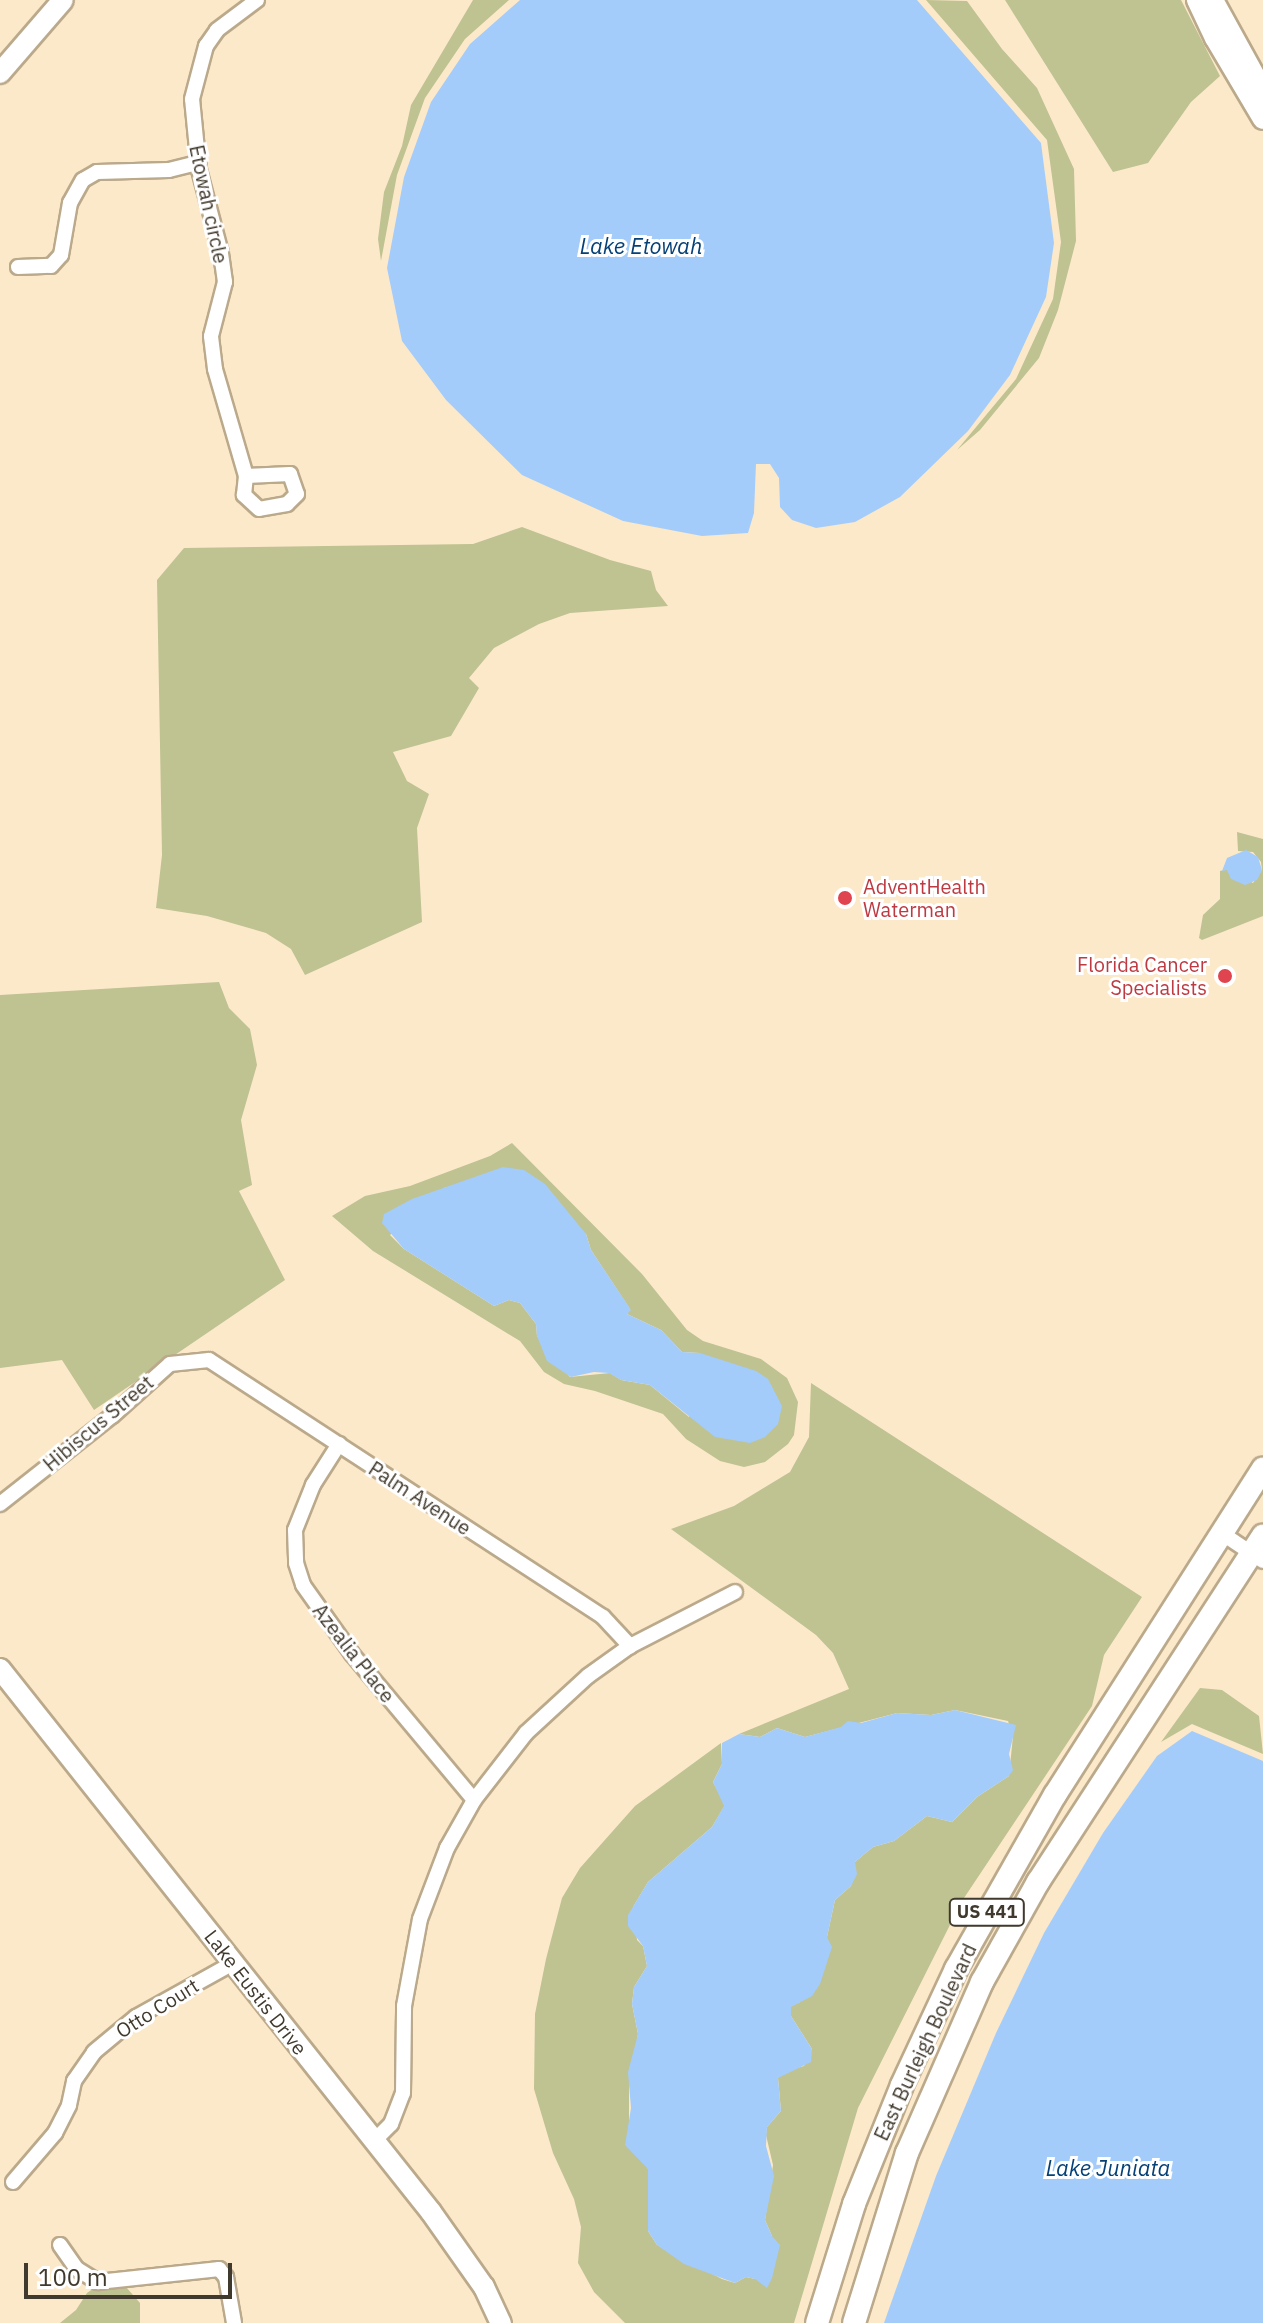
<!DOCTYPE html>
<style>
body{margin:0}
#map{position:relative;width:1263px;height:2323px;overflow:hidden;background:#fce9ca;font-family:"IBM Plex Sans",sans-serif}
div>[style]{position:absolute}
.green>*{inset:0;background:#bfc291}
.water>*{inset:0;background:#a4ccfa}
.roads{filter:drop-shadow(2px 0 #bba98b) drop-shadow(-2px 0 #bba98b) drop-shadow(0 2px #bba98b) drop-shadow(0 -2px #bba98b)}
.street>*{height:14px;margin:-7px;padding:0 7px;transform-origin:7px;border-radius:7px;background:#fff}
.secondary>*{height:20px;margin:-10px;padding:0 10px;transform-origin:10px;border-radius:10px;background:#fff}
.primary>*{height:22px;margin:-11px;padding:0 11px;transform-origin:11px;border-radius:11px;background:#fff}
.dots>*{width:22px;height:22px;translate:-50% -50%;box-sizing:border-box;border:4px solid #fff;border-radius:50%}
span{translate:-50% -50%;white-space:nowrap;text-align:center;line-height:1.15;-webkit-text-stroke:6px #fff;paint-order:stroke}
.shield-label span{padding:2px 6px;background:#fff;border:2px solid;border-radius:6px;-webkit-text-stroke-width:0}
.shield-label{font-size:18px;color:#40392d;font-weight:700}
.street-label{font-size:20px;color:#40392d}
.health-label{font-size:20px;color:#be3a42}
.left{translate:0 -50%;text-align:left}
.right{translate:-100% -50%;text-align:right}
.water-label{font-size:22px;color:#054076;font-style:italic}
.scale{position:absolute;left:24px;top:2263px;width:208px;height:36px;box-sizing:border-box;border:4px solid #40392d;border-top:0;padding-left:10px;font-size:24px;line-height:28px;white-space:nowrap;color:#40392d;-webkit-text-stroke:6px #fff;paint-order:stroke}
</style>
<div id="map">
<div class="green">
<div style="clip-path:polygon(473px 0,509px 0,465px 39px,425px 98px,397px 175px,381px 261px,378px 239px,384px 192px,402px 146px,411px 105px)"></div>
<div style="clip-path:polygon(926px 0,967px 1px,1002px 49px,1037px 88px,1074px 169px,1076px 241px,1058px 310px,1039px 358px,980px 430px,957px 450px,1016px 379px,1053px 299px,1061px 242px,1047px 140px)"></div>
<div style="clip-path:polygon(1005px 0,1181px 0,1220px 76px,1191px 102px,1148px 163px,1113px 172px)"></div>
<div style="clip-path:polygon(522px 527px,610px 560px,651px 571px,656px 590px,668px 606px,570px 613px,539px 624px,494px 648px,469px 678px,479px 688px,451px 736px,393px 752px,407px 781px,429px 794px,417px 828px,422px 922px,305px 975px,291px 949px,266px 933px,207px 916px,156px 908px,162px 855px,157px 580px,184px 548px,473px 544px)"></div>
<div style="clip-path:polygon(1237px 832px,1263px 839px,1263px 916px,1202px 940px,1199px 938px,1203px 915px,1220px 899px,1220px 871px,1227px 869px,1253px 883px,1262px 870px,1261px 862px,1253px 852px,1238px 851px)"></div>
<div style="clip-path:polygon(219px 982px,229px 1008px,250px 1029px,257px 1065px,241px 1120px,252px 1185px,239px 1191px,285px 1280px,94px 1410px,62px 1360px,0 1368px,0 995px)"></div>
<div style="clip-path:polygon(evenodd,512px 1143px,642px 1274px,687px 1330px,703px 1341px,761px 1359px,787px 1378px,798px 1402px,794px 1435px,788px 1444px,765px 1462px,744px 1467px,720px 1461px,686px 1439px,663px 1414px,595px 1391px,564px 1384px,544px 1372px,520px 1341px,373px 1251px,332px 1216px,365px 1196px,410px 1186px,490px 1156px,512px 1143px,471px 1181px,586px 1234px,591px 1250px,630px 1309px,627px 1314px,661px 1330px,682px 1352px,700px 1353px,689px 1417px,650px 1385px,621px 1380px,610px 1373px,570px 1377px,537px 1336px,536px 1324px,520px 1303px,509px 1300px,494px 1306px,404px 1249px,390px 1235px,444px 1188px,471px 1181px)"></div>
<div style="clip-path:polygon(811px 1383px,1142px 1597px,1104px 1655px,1092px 1706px,962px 1901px,858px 2108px,794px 2323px,625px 2323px,594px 2292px,578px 2263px,581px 2227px,574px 2199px,553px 2153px,534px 2089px,535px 2014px,546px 1959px,562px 1898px,580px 1868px,635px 1806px,721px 1743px,722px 1764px,713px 1782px,725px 1805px,712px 1827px,648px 1882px,633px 1907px,637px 1940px,643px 1946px,647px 1966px,634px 1987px,632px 2004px,638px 2034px,629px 2089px,629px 2123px,648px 2169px,648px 2231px,657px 2245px,722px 2279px,735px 2283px,746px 2277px,755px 2279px,772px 2236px,765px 2220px,773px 2165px,766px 2135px,767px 2127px,781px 2111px,778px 2078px,783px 2072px,804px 2066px,812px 2049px,791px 2016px,791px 2006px,800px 2002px,827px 1937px,835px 1900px,851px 1886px,855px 1862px,873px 1847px,894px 1841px,927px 1816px,952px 1822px,977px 1797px,1009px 1776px,1013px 1736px,1008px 1721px,955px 1710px,931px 1715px,897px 1713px,805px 1737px,777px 1728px,760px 1737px,739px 1734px,849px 1689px,833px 1653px,816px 1635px,671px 1529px,734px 1506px,790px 1472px,809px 1437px)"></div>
<div style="clip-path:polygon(1200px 1688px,1222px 1690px,1259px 1716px,1263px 1754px,1192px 1724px,1161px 1742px)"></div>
<div style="clip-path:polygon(105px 2280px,126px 2287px,140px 2303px,140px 2323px,60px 2323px,76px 2310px,87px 2293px)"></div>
</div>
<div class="water">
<div style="clip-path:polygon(520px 0,917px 0,1041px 143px,1054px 243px,1046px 297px,1010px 375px,968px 431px,900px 497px,855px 522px,816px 528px,792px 520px,780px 507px,779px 478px,770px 464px,756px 464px,754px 513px,748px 533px,702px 536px,623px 521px,522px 475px,446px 400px,402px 341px,387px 268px,404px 177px,431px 102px,470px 44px)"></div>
<div style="clip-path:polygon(1246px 850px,1258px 857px,1262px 870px,1257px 880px,1245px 885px,1231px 879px,1227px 870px,1222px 871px,1227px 858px)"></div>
<div style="clip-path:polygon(503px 1167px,524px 1170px,545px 1184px,586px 1234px,591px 1250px,631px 1310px,627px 1314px,661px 1330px,682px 1352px,700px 1353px,756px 1371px,768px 1379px,782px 1406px,778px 1424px,765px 1437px,750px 1443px,715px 1437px,650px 1385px,621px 1380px,609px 1373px,594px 1372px,571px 1377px,547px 1361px,537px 1336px,536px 1324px,520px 1303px,509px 1300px,494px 1306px,404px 1249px,382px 1223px,384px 1214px,412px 1199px)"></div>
<div style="clip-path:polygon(955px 1710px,1016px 1725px,1009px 1754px,1013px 1770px,1009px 1776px,977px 1797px,952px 1822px,927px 1816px,894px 1841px,873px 1847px,855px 1862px,857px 1874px,851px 1886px,835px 1900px,827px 1937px,832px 1947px,820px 1984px,812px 1996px,791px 2007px,791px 2016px,812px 2049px,811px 2062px,778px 2078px,781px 2111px,767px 2127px,766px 2146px,774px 2176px,765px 2220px,772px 2236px,780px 2245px,772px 2278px,767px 2288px,755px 2279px,746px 2277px,735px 2283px,684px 2264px,657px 2245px,648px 2231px,648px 2169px,625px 2145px,631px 2108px,628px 2072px,638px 2034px,632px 2004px,634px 1987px,647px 1966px,643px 1946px,628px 1926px,628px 1915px,648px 1882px,712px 1827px,724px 1806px,713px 1782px,722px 1764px,722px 1743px,739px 1734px,760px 1737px,777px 1728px,805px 1737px,841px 1727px,848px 1721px,861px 1723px,897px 1713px,931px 1715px)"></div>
<div style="clip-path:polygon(1192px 1731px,1263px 1761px,1263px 2323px,884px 2323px,936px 2176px,996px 2033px,1044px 1933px,1103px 1833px,1157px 1756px)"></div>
</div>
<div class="roads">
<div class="street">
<div style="left:18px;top:267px;width:33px;rotate:-2deg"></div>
<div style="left:51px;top:266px;width:15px;rotate:-48deg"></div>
<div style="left:61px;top:255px;width:53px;rotate:-80.2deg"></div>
<div style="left:70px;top:203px;width:26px;rotate:-61deg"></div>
<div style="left:83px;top:180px;width:16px;rotate:-30deg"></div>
<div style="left:97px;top:172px;width:72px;rotate:-1.6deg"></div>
<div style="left:169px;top:170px;width:30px;rotate:-14deg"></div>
<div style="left:246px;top:476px;width:44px;rotate:-2.6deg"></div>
<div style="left:290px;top:474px;width:21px;rotate:71deg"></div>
<div style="left:297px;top:494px;width:14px;rotate:135deg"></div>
<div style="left:287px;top:504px;width:28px;rotate:170deg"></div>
<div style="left:259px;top:509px;width:21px;rotate:-137deg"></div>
<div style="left:244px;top:495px;width:19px;rotate:-84deg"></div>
<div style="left:246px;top:476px;width:111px;rotate:-106.2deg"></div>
<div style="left:215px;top:369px;width:33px;rotate:-97deg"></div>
<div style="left:211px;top:336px;width:56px;rotate:-75.5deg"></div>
<div style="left:225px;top:282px;width:29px;rotate:-98deg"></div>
<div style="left:221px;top:253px;width:86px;rotate:-104.8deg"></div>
<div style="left:199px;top:170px;width:71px;rotate:-95.6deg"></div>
<div style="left:192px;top:99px;width:55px;rotate:-75.2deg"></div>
<div style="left:206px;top:46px;width:19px;rotate:-55deg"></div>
<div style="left:217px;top:30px;width:50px;rotate:-36.9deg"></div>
<div style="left:339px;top:1444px;width:49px;rotate:122.4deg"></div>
<div style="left:313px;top:1485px;width:48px;rotate:111.8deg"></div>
<div style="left:295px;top:1530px;width:33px;rotate:88deg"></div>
<div style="left:296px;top:1563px;width:23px;rotate:72deg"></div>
<div style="left:303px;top:1585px;width:85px;rotate:54.6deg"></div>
<div style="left:352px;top:1654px;width:190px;rotate:50.1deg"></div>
<div style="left:0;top:1504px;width:142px;rotate:-38.2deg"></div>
<div style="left:112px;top:1416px;width:78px;rotate:-41.9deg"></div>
<div style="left:170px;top:1364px;width:39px;rotate:-6deg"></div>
<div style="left:209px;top:1360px;width:470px;rotate:33.1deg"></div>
<div style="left:603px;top:1617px;width:40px;rotate:47deg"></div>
<div style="left:1223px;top:1534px;width:48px;rotate:34deg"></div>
<div style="left:374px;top:2141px;width:24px;rotate:-45deg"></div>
<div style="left:391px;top:2124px;width:33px;rotate:-69deg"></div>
<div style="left:403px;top:2093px;width:87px;rotate:-89.3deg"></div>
<div style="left:404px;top:2006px;width:88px;rotate:-79.6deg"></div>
<div style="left:420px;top:1919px;width:76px;rotate:-69.2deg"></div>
<div style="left:447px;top:1848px;width:55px;rotate:-60.6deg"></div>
<div style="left:474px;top:1800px;width:85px;rotate:-52.2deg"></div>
<div style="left:526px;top:1733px;width:84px;rotate:-42.6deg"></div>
<div style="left:588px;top:1676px;width:52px;rotate:-35.5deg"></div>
<div style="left:630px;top:1646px;width:118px;rotate:-27.2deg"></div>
<div style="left:13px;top:2182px;width:65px;rotate:-49.4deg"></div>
<div style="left:55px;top:2133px;width:31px;rotate:-63deg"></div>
<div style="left:69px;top:2105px;width:25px;rotate:-78deg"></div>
<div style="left:74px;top:2081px;width:35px;rotate:-55deg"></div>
<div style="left:94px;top:2052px;width:55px;rotate:-39.8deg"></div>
<div style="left:136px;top:2017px;width:111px;rotate:-29.1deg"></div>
<div style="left:60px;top:2245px;width:29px;rotate:55deg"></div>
<div style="left:77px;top:2269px;width:25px;rotate:32deg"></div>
<div style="left:98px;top:2282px;width:122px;rotate:-6.1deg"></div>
<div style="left:219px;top:2269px;width:11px;rotate:49deg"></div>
<div style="left:226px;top:2277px;width:47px;rotate:80.1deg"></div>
</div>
<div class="secondary">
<div style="left:1197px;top:0;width:42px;rotate:64.7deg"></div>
<div style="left:1215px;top:38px;width:94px;rotate:59.3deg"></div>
<div style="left:1213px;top:0;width:104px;rotate:61.2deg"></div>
<div style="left:0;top:73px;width:96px;rotate:-49.2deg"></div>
<div style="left:0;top:1669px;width:693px;rotate:51.56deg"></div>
<div style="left:431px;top:2212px;width:92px;rotate:54.8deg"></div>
<div style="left:484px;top:2287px;width:40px;rotate:65deg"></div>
</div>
<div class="primary">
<div style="left:817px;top:2323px;width:125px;rotate:-72.7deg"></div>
<div style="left:854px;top:2204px;width:128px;rotate:-68deg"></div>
<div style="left:902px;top:2085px;width:128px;rotate:-65deg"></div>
<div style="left:956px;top:1969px;width:200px;rotate:-60.4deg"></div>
<div style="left:1055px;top:1795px;width:387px;rotate:-57.5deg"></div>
<div style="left:854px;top:2323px;width:178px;rotate:-72.7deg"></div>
<div style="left:907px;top:2153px;width:187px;rotate:-66.3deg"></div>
<div style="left:982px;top:1982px;width:115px;rotate:-60.8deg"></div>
<div style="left:1038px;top:1882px;width:413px;rotate:-57deg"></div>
</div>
</div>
<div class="dots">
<div style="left:845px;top:898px;background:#e0444e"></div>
<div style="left:1225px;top:976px;background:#e0444e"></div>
</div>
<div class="shield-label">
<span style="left:987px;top:1912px">US 441</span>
</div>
<div class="street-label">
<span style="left:209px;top:204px;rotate:78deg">Etowah circle</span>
<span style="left:98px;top:1423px;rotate:-40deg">Hibiscus Street</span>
<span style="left:420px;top:1498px;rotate:33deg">Palm Avenue</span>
<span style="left:354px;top:1653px;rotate:52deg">Azealia Place</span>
<span style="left:256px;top:1992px;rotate:52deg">Lake Eustis Drive</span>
<span style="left:157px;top:2008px;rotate:-32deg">Otto Court</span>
<span style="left:925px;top:2042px;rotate:-65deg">East Burleigh Boulevard</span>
</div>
<div class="health-label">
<span class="left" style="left:863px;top:898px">AdventHealth<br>Waterman</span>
<span class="right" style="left:1207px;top:976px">Florida Cancer<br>Specialists</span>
</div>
<div class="water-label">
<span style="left:641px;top:246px">Lake Etowah</span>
<span style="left:1108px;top:2168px">Lake Juniata</span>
</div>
<div class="scale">100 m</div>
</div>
